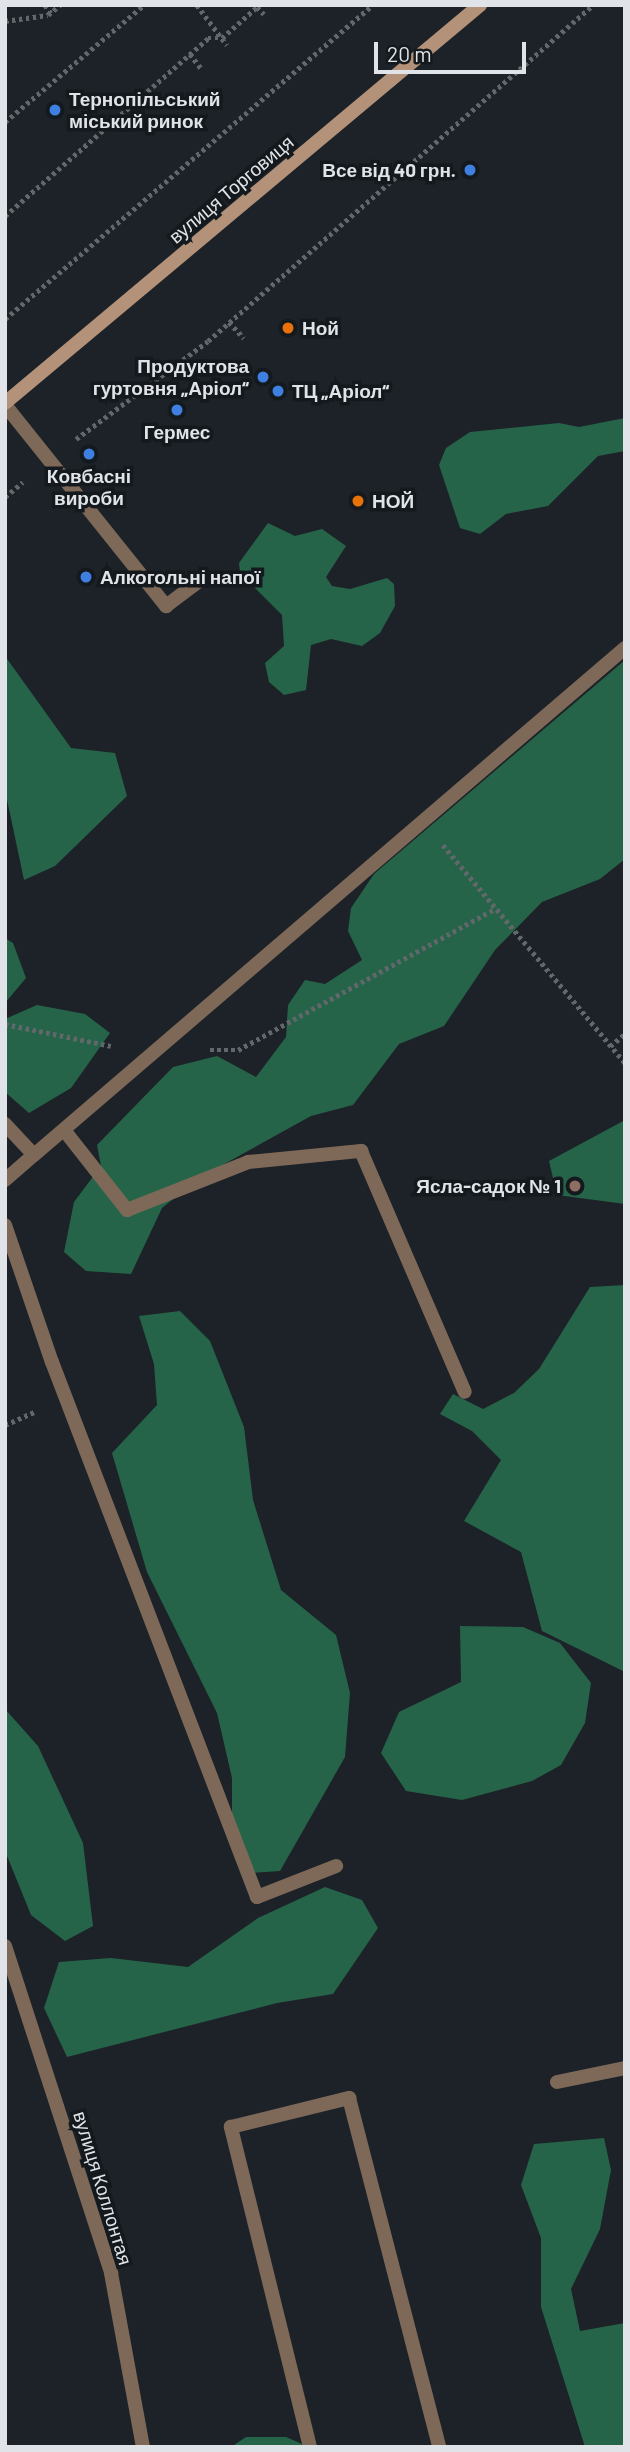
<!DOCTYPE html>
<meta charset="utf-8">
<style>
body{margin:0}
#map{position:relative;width:630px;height:2452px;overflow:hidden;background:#1c2227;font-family:Barlow,sans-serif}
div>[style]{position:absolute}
.forest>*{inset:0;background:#266449}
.path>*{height:4.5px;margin-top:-2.25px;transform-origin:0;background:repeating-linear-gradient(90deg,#62676c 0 3.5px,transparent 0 7px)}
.service>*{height:14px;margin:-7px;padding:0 7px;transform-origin:7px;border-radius:7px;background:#7e6959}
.minor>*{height:14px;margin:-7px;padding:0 7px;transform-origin:7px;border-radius:7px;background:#7e6959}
.secondary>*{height:14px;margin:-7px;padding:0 7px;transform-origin:7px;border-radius:7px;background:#b39279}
.dots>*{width:19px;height:19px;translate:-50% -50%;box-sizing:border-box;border:4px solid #13191d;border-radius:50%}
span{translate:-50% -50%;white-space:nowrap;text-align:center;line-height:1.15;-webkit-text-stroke:7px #13191d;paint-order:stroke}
.poi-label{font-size:19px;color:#e0e4e8;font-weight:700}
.left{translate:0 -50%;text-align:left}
.right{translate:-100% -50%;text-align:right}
.street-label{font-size:19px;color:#e0e4e8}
.frame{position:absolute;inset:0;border:7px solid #e0e4e8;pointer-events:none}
.scale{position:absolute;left:374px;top:42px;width:152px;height:32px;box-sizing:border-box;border:4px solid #e0e4e8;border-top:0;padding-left:9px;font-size:21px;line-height:24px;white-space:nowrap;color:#e0e4e8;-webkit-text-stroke:5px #13191d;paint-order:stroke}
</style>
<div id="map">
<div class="forest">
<div style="clip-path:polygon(625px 418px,625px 451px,598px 456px,548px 506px,506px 514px,480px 534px,460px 528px,439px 465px,446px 448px,470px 432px,559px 423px,579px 427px)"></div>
<div style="clip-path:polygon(268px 523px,295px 536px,322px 529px,346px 546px,326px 577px,332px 586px,350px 589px,387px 578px,394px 584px,395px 606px,380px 633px,362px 646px,331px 639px,311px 645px,306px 690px,284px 695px,269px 682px,265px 663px,284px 646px,282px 615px,240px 573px,239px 563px)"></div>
<div style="clip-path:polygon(5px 656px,71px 748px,115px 753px,127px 796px,55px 866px,24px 880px,5px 790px)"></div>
<div style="clip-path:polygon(625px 660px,625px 859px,600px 879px,542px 902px,495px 950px,444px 1026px,399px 1044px,353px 1105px,311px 1116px,199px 1178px,162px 1208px,131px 1274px,86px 1271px,64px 1252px,74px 1202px,101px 1166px,97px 1145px,173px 1067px,217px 1056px,256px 1077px,286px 1037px,288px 1005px,305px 980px,325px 984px,362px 960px,348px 931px,351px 908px,374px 874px)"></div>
<div style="clip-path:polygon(5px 938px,13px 943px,26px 978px,5px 1003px)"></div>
<div style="clip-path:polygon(37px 1005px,85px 1014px,110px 1033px,71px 1088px,29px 1113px,5px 1092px,5px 1019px)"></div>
<div style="clip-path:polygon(625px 1120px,625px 1204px,557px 1195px,549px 1161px)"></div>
<div style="clip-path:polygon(625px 1285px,625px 1672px,542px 1631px,521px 1552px,464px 1521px,501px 1460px,472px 1431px,440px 1414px,453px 1394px,483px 1409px,514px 1393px,539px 1369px,590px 1287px)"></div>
<div style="clip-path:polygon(180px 1311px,210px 1341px,244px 1427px,253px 1500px,281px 1590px,336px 1635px,350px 1693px,345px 1757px,280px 1871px,251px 1873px,232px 1823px,232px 1778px,217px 1713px,147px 1572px,112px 1453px,157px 1405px,154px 1364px,139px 1316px)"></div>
<div style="clip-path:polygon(460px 1626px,523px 1627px,560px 1643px,591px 1683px,585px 1723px,561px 1765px,532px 1781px,462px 1800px,406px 1791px,381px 1753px,399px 1712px,461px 1682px)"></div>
<div style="clip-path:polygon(5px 1709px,38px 1746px,83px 1843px,93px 1926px,65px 1941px,31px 1915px,5px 1851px)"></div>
<div style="clip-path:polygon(325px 1887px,362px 1900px,378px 1928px,333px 1994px,277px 2003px,67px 2057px,44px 2008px,59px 1962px,111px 1958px,188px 1967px,258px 1918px)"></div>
<div style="clip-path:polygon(604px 2138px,611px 2170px,600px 2229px,571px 2289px,580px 2331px,625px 2323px,625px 2447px,585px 2447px,541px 2307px,541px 2238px,521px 2185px,534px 2144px)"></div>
<div style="clip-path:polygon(246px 2437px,286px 2437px,309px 2447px,231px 2447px)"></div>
</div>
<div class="path">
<div style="left:45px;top:5px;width:10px;rotate:53deg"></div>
<div style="left:197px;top:5px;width:50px;rotate:53.1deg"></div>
<div style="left:257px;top:7px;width:10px;rotate:45deg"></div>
<div style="left:5px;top:21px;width:43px;rotate:-7.9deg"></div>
<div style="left:48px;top:15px;width:16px;rotate:-40deg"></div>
<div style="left:190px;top:54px;width:18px;rotate:52deg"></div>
<div style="left:5px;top:122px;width:182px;rotate:-40.1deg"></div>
<div style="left:5px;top:216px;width:270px;rotate:-41.2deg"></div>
<div style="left:208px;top:38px;width:14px"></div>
<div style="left:222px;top:38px;width:50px;rotate:-41.7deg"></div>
<div style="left:5px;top:319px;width:483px;rotate:-40.5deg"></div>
<div style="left:229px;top:322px;width:22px;rotate:47deg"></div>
<div style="left:76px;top:439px;width:164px;rotate:-36.6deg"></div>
<div style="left:208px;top:341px;width:511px;rotate:-41.11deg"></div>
<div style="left:5px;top:497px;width:23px;rotate:-40deg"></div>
<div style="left:443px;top:845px;width:284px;rotate:50.1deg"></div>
<div style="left:5px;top:1024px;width:108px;rotate:11.7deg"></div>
<div style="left:610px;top:1046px;width:19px;rotate:-39deg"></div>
<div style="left:210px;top:1050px;width:28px"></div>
<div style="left:238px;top:1050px;width:294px;rotate:-28.8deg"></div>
<div style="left:5px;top:1425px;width:34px;rotate:-24deg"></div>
</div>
<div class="service">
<div style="left:5px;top:405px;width:258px;rotate:51.3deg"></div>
<div style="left:166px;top:606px;width:40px;rotate:-37deg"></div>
<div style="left:5px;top:1124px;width:42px;rotate:46.9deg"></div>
<div style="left:34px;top:1155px;width:779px;rotate:-40.63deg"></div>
<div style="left:64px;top:1130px;width:102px;rotate:51.8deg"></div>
<div style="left:127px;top:1210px;width:130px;rotate:-21.6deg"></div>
<div style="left:248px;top:1162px;width:114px;rotate:-5.6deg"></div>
<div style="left:361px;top:1151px;width:262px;rotate:66.7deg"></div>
<div style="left:5px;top:1180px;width:38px;rotate:-41deg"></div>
<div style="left:5px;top:1225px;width:145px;rotate:71.1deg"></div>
<div style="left:52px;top:1362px;width:573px;rotate:69.03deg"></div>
<div style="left:257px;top:1897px;width:85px;rotate:-21.4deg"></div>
<div style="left:557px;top:2082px;width:69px;rotate:-11.6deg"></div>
<div style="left:310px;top:2447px;width:330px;rotate:-103.9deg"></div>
<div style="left:231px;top:2127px;width:122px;rotate:-13.8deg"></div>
<div style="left:349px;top:2098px;width:360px;rotate:75.5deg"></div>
</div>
<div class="minor">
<div style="left:5px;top:1946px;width:344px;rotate:72deg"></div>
<div style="left:111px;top:2273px;width:177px;rotate:79.6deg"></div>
</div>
<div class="secondary">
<div style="left:5px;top:403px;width:620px;rotate:-39.96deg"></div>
</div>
<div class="dots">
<div style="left:55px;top:110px;background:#3f7fe0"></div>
<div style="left:470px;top:170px;background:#3f7fe0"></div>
<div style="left:288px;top:328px;background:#e8710a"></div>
<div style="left:263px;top:377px;background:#3f7fe0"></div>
<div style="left:278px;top:391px;background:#3f7fe0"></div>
<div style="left:177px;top:410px;background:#3f7fe0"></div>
<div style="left:89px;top:454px;background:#3f7fe0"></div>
<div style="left:358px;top:501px;background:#e8710a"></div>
<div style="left:86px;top:577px;background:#3f7fe0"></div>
<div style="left:575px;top:1186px;background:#8d6e63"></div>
</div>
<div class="poi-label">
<span class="left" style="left:69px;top:110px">Тернопільський<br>міський ринок</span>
<span class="right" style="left:456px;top:170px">Все від 40 грн.</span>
<span class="left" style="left:302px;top:328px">Ной</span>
<span class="right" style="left:249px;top:377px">Продуктова<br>гуртовня „Аріол“</span>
<span class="left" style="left:292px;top:391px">ТЦ „Аріол“</span>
<span style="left:177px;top:432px">Гермес</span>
<span style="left:89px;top:487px">Ковбасні<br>вироби</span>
<span class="left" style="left:372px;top:501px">НОЙ</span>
<span class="left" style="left:100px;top:577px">Алкогольні напої</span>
<span class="right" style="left:561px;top:1186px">Ясла-садок № 1</span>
</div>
<div class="street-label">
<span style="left:231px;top:189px;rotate:-40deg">вулиця Торговиця</span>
<span style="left:103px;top:2188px;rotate:73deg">вулиця Коллонтая</span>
</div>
<div class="frame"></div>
<div class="scale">20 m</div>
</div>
